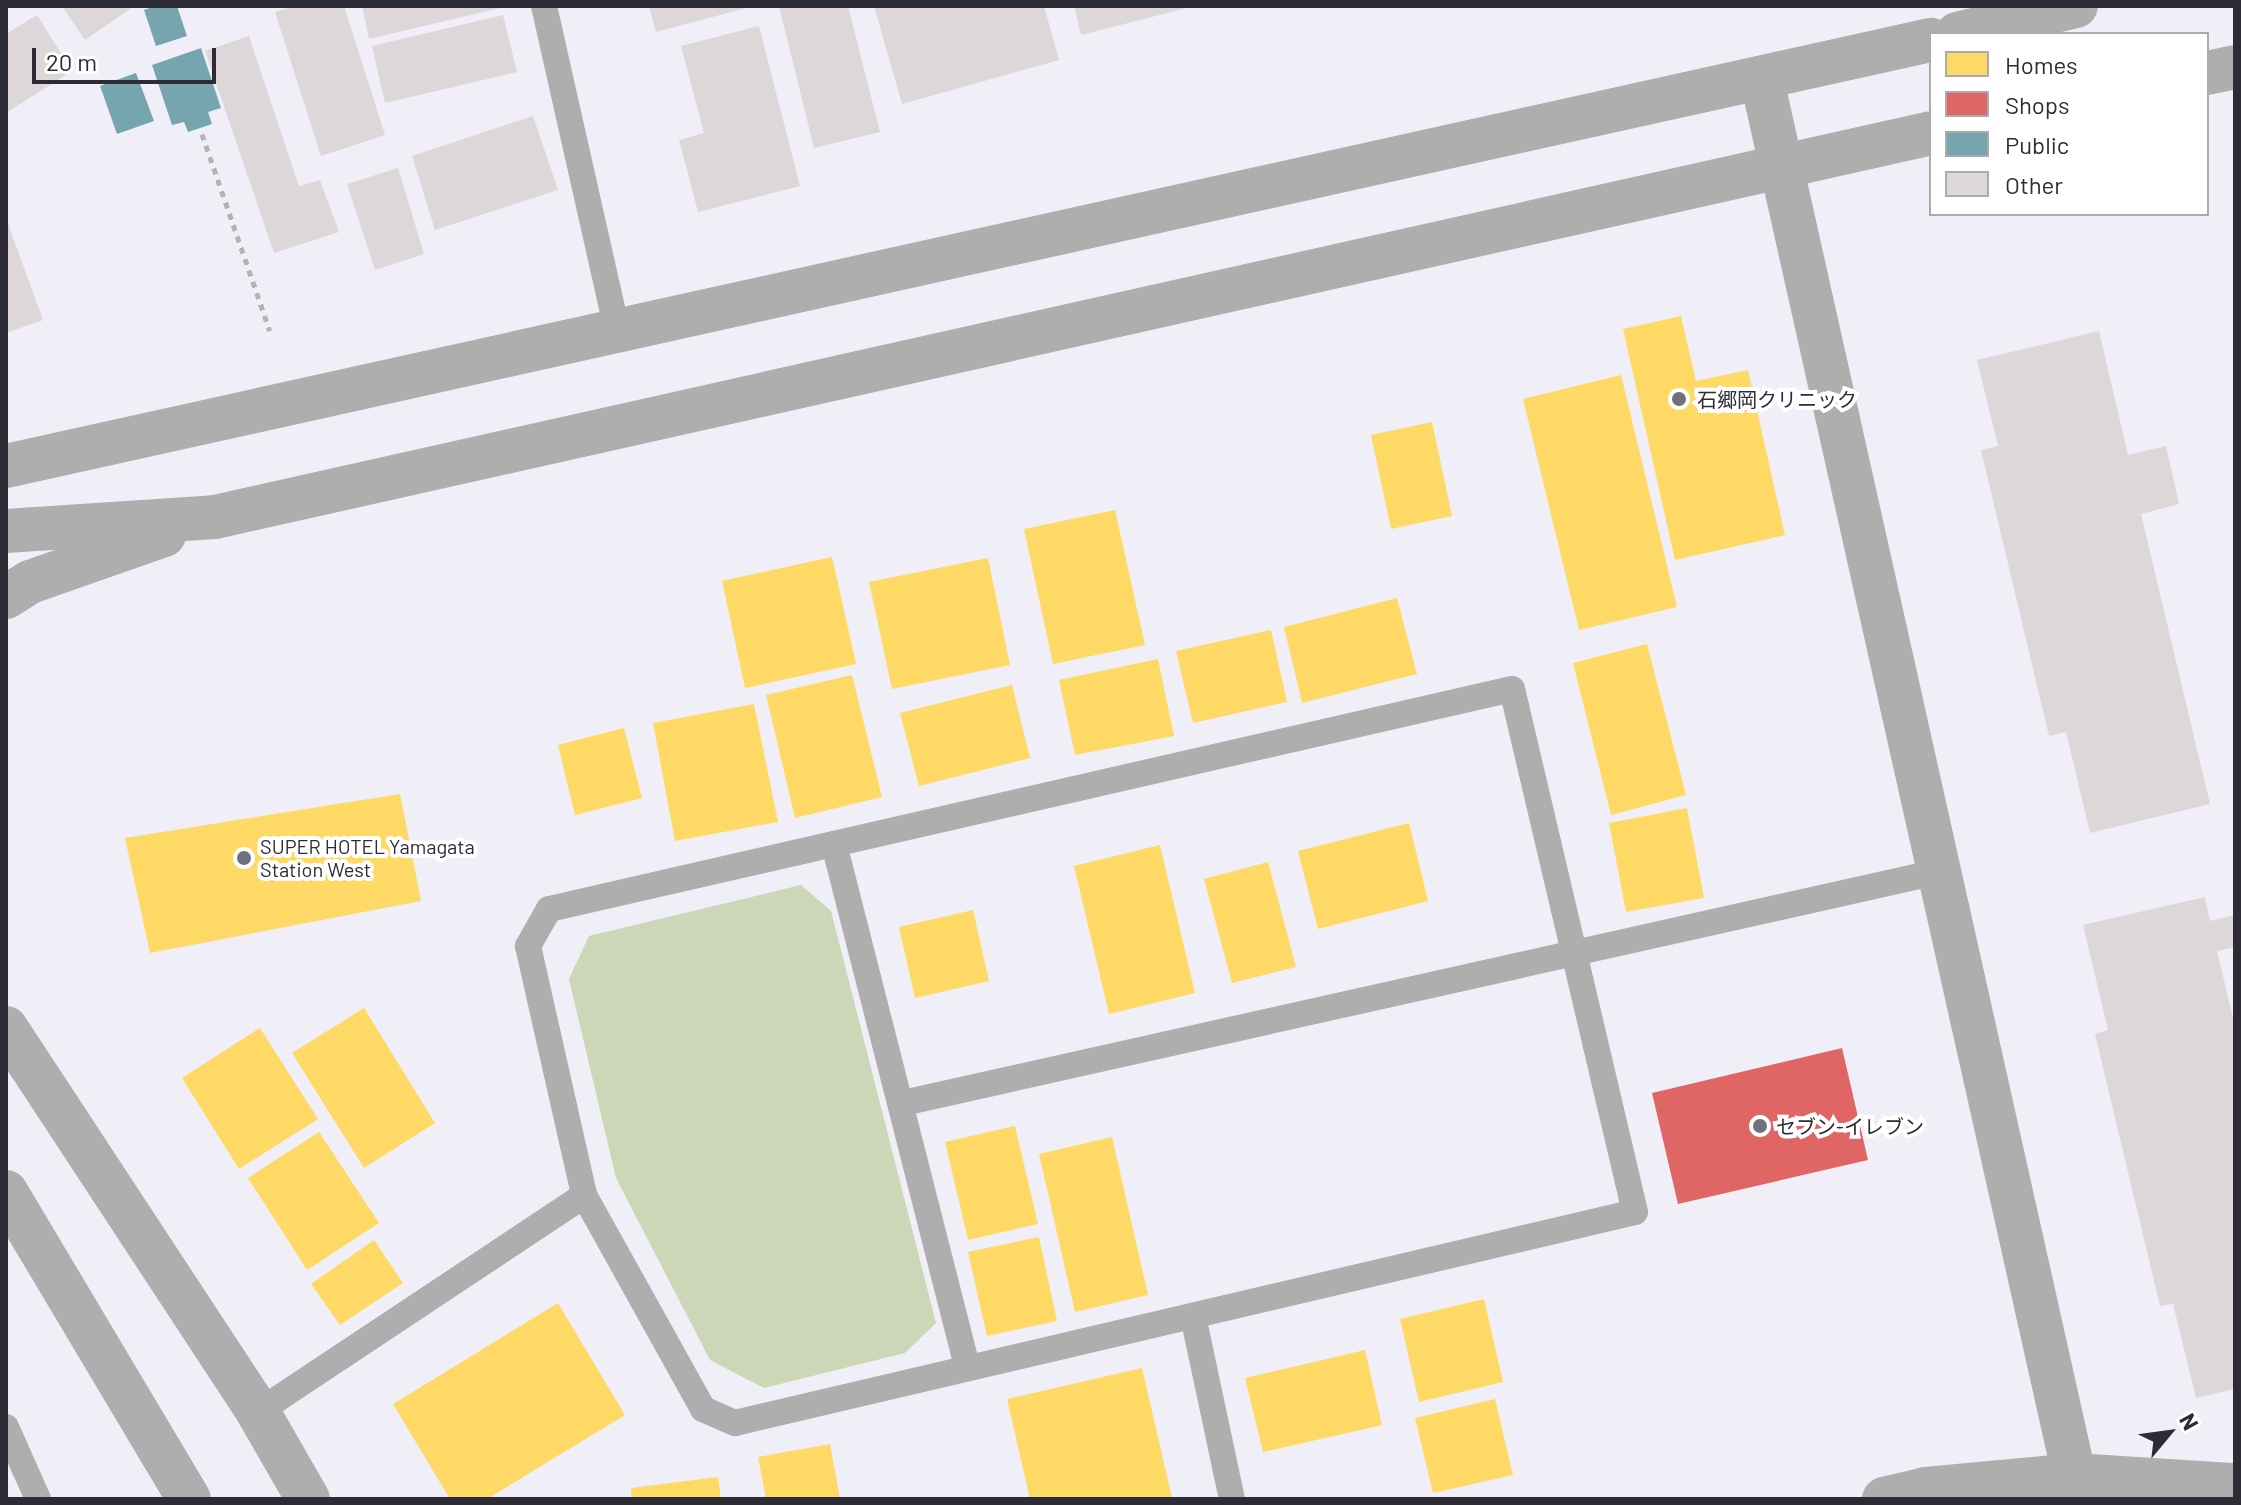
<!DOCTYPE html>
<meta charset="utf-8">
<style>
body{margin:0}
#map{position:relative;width:2241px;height:1505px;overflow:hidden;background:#f0eef7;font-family:Barlow,"Noto Sans JP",sans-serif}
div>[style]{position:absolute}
.green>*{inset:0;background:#cbd7b6}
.homes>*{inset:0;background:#ffd966}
.shops>*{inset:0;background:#e06666}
.public>*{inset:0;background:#76a5af}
.building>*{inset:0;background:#ddd7d9}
.path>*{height:5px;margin-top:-2.5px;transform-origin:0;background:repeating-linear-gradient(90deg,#b4b2b6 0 6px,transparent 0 12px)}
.service>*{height:26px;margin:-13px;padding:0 13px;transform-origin:13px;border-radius:13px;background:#afadad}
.minor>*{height:44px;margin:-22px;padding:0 22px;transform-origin:22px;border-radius:22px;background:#afadad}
.tertiary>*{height:44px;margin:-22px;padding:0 22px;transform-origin:22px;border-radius:22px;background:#afadad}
.dots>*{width:22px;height:22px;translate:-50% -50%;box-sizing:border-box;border:4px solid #fff;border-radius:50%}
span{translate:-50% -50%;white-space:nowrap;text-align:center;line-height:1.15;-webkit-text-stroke:8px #fff;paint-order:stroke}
.poi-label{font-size:20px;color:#2d2b35}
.left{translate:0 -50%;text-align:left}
.frame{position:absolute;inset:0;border:8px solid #2d2b35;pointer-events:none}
.legend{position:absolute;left:1929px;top:32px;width:280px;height:184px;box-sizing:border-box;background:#fff;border:2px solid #abaaae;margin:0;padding:10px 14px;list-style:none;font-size:24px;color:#2d2b35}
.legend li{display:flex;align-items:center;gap:16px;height:40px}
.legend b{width:40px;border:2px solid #abaaae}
.north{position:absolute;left:2129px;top:1393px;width:80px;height:80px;-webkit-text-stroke:6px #fff;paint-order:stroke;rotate:61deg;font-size:22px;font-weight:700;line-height:32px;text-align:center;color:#2d2b35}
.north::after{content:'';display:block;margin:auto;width:28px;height:36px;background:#2d2b35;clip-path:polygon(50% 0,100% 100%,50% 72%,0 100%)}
.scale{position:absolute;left:32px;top:48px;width:184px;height:36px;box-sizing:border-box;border:4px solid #2d2b35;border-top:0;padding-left:10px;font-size:24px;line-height:28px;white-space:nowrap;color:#2d2b35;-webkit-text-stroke:6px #fff;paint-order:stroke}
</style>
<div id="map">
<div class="green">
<div style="clip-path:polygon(801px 885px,831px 911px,936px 1323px,905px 1353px,764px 1388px,710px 1360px,616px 1178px,569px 979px,589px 936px)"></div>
</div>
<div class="homes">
<div style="clip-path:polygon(1681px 316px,1696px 381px,1748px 370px,1785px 535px,1675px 560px,1623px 329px)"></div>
<div style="clip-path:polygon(1621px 375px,1677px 607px,1579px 630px,1523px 399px)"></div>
<div style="clip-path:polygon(1432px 422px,1452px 516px,1391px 529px,1371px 435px)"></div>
<div style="clip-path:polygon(1115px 510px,1145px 645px,1053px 664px,1024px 529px)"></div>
<div style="clip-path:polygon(832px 557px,856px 664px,745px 688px,722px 581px)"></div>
<div style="clip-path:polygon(988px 558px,1010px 665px,892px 689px,869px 582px)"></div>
<div style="clip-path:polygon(1397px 598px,1417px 674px,1302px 703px,1284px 627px)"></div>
<div style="clip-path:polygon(1271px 630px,1287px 702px,1193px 723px,1176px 651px)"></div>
<div style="clip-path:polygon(1647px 644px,1686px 795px,1611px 815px,1573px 663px)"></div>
<div style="clip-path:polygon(1158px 659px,1174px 736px,1075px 755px,1059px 680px)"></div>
<div style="clip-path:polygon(852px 675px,882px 797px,795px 818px,766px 695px)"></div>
<div style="clip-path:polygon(1012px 685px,1030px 758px,919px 786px,900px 713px)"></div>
<div style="clip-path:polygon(754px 704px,778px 822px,675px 841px,653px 723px)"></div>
<div style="clip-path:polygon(624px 728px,642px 798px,575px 815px,558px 745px)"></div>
<div style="clip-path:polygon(400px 794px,421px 901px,150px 953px,125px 838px)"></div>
<div style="clip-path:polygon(1687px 808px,1704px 898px,1626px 912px,1609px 823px)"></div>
<div style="clip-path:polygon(1409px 823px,1428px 901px,1318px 929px,1298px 851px)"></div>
<div style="clip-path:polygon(1160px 845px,1195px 993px,1109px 1014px,1074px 866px)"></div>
<div style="clip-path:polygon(1268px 862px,1296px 967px,1232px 983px,1204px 879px)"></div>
<div style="clip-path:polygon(973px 910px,989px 981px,915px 998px,899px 927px)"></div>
<div style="clip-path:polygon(364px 1008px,435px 1123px,364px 1168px,292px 1053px)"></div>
<div style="clip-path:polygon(260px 1028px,318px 1119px,239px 1169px,182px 1078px)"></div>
<div style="clip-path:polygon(1015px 1126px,1038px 1224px,968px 1240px,945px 1142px)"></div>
<div style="clip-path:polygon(319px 1132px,379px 1223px,307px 1270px,248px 1178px)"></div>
<div style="clip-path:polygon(1112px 1137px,1148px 1295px,1075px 1312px,1039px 1154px)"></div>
<div style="clip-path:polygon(1039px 1237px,1057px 1321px,987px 1336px,968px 1252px)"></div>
<div style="clip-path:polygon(374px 1240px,403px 1283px,340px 1325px,311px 1284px)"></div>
<div style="clip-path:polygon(1484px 1299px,1503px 1382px,1419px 1402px,1400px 1319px)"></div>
<div style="clip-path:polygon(558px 1303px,625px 1415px,487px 1499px,450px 1499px,393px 1404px)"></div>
<div style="clip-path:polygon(1365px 1350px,1382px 1425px,1263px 1452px,1245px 1378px)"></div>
<div style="clip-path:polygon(1142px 1368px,1172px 1498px,1030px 1499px,1007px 1399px)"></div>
<div style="clip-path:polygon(1495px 1399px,1513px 1475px,1433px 1493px,1415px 1418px)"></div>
<div style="clip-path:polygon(830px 1444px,840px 1499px,766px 1499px,758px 1457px)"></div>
<div style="clip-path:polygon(718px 1477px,721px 1499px,632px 1499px,631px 1488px)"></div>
</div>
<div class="shops">
<div style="clip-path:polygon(1842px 1048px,1868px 1160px,1678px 1204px,1652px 1093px)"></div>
</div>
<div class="public">
<div style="clip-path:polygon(155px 6px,177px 6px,187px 36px,156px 46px,144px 10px)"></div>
<div style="clip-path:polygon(201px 48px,221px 108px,208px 112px,212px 124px,188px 132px,184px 122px,172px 125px,152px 65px)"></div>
<div style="clip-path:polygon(136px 73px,154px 121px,117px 134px,100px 86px)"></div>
</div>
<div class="building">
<div style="clip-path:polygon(62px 6px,134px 6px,85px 40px)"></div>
<div style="clip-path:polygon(295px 6px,344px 6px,385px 135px,321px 156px,275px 12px)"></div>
<div style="clip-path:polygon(362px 6px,504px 6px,504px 7px,369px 39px)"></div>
<div style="clip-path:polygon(649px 6px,750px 6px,750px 7px,656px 32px)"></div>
<div style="clip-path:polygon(779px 6px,848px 6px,880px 132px,814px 148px)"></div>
<div style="clip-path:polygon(874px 6px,1044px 6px,1059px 60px,902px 104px)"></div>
<div style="clip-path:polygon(1074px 6px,1191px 6px,1191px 7px,1081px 35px)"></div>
<div style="clip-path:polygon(37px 15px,72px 71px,6px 113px,6px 34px)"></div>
<div style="clip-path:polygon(503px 15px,517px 72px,385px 103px,372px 46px)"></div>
<div style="clip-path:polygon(759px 26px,800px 186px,698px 212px,679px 140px,704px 133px,681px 46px)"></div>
<div style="clip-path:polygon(249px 36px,299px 186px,320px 180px,339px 232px,274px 253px,205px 51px)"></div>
<div style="clip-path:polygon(533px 116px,558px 190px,435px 230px,412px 156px)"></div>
<div style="clip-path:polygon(398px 168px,424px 254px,375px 270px,347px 184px)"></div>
<div style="clip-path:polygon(6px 218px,43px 320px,6px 333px)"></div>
<div style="clip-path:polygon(2099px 331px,2128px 455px,2166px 446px,2179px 504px,2141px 514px,2210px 804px,2090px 833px,2066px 732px,2049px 736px,1981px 450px,1998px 446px,1977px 360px)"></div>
<div style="clip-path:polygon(2205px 897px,2210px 921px,2235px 915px,2235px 947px,2217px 951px,2235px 1026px,2235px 1389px,2196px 1398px,2173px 1304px,2160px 1306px,2095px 1034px,2108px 1030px,2083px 925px)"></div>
</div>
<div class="path">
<div style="left:202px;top:134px;width:208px;rotate:71deg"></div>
</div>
<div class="service">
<div style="left:544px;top:6px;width:336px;rotate:77.3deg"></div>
<div style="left:834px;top:844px;width:539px;rotate:75.71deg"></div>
<div style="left:903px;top:1103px;width:1059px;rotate:-12.59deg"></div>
<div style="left:1193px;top:1316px;width:187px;rotate:78deg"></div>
<div style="left:258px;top:1412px;width:392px;rotate:-33.6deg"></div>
<div style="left:584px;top:1195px;width:245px;rotate:60.9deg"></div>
<div style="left:703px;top:1409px;width:35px;rotate:24deg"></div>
<div style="left:735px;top:1423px;width:924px;rotate:-13.19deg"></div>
<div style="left:1635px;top:1212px;width:537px;rotate:-103.23deg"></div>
<div style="left:1512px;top:689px;width:988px;rotate:167.13deg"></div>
<div style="left:549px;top:909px;width:43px;rotate:119.6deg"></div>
<div style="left:528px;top:946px;width:255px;rotate:77.3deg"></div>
<div style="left:6px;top:1427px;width:79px;rotate:66deg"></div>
</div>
<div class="minor">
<div style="left:1762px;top:80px;width:1429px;rotate:77.39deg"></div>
</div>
<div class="tertiary">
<div style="left:1957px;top:34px;width:122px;rotate:-13.2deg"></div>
<div style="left:2207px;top:73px;width:29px;rotate:-12deg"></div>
<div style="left:6px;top:466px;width:1972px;rotate:-12.48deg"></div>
<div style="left:6px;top:531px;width:209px;rotate:-3.8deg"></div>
<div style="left:215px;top:517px;width:1758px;rotate:-12.61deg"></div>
<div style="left:6px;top:597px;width:28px;rotate:-32deg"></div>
<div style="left:30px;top:582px;width:142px;rotate:-19.3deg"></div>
<div style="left:6px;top:1028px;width:459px;rotate:56.7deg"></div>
<div style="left:258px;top:1412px;width:100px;rotate:60.1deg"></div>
<div style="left:6px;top:1192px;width:357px;rotate:59.2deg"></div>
<div style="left:1884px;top:1499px;width:43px;rotate:-13.4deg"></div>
<div style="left:1926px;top:1489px;width:149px;rotate:-5.4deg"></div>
<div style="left:2074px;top:1475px;width:161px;rotate:3.6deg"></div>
</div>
<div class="dots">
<div style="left:1679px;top:399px;background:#716f79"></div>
<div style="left:244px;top:858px;background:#716f79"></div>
<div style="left:1760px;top:1126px;background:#716f79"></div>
</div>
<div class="poi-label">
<span class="left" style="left:1697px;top:399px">石郷岡クリニック</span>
<span class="left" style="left:260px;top:858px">SUPER HOTEL Yamagata<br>Station West</span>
<span class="left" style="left:1776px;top:1126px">セブン-イレブン</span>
</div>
<div class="frame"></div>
<ul class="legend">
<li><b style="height:22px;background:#ffd966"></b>Homes</li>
<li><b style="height:22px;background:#e06666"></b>Shops</li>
<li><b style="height:22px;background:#76a5af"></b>Public</li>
<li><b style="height:22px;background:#ddd7d9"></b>Other</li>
</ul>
<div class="north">N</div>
<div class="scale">20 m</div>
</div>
